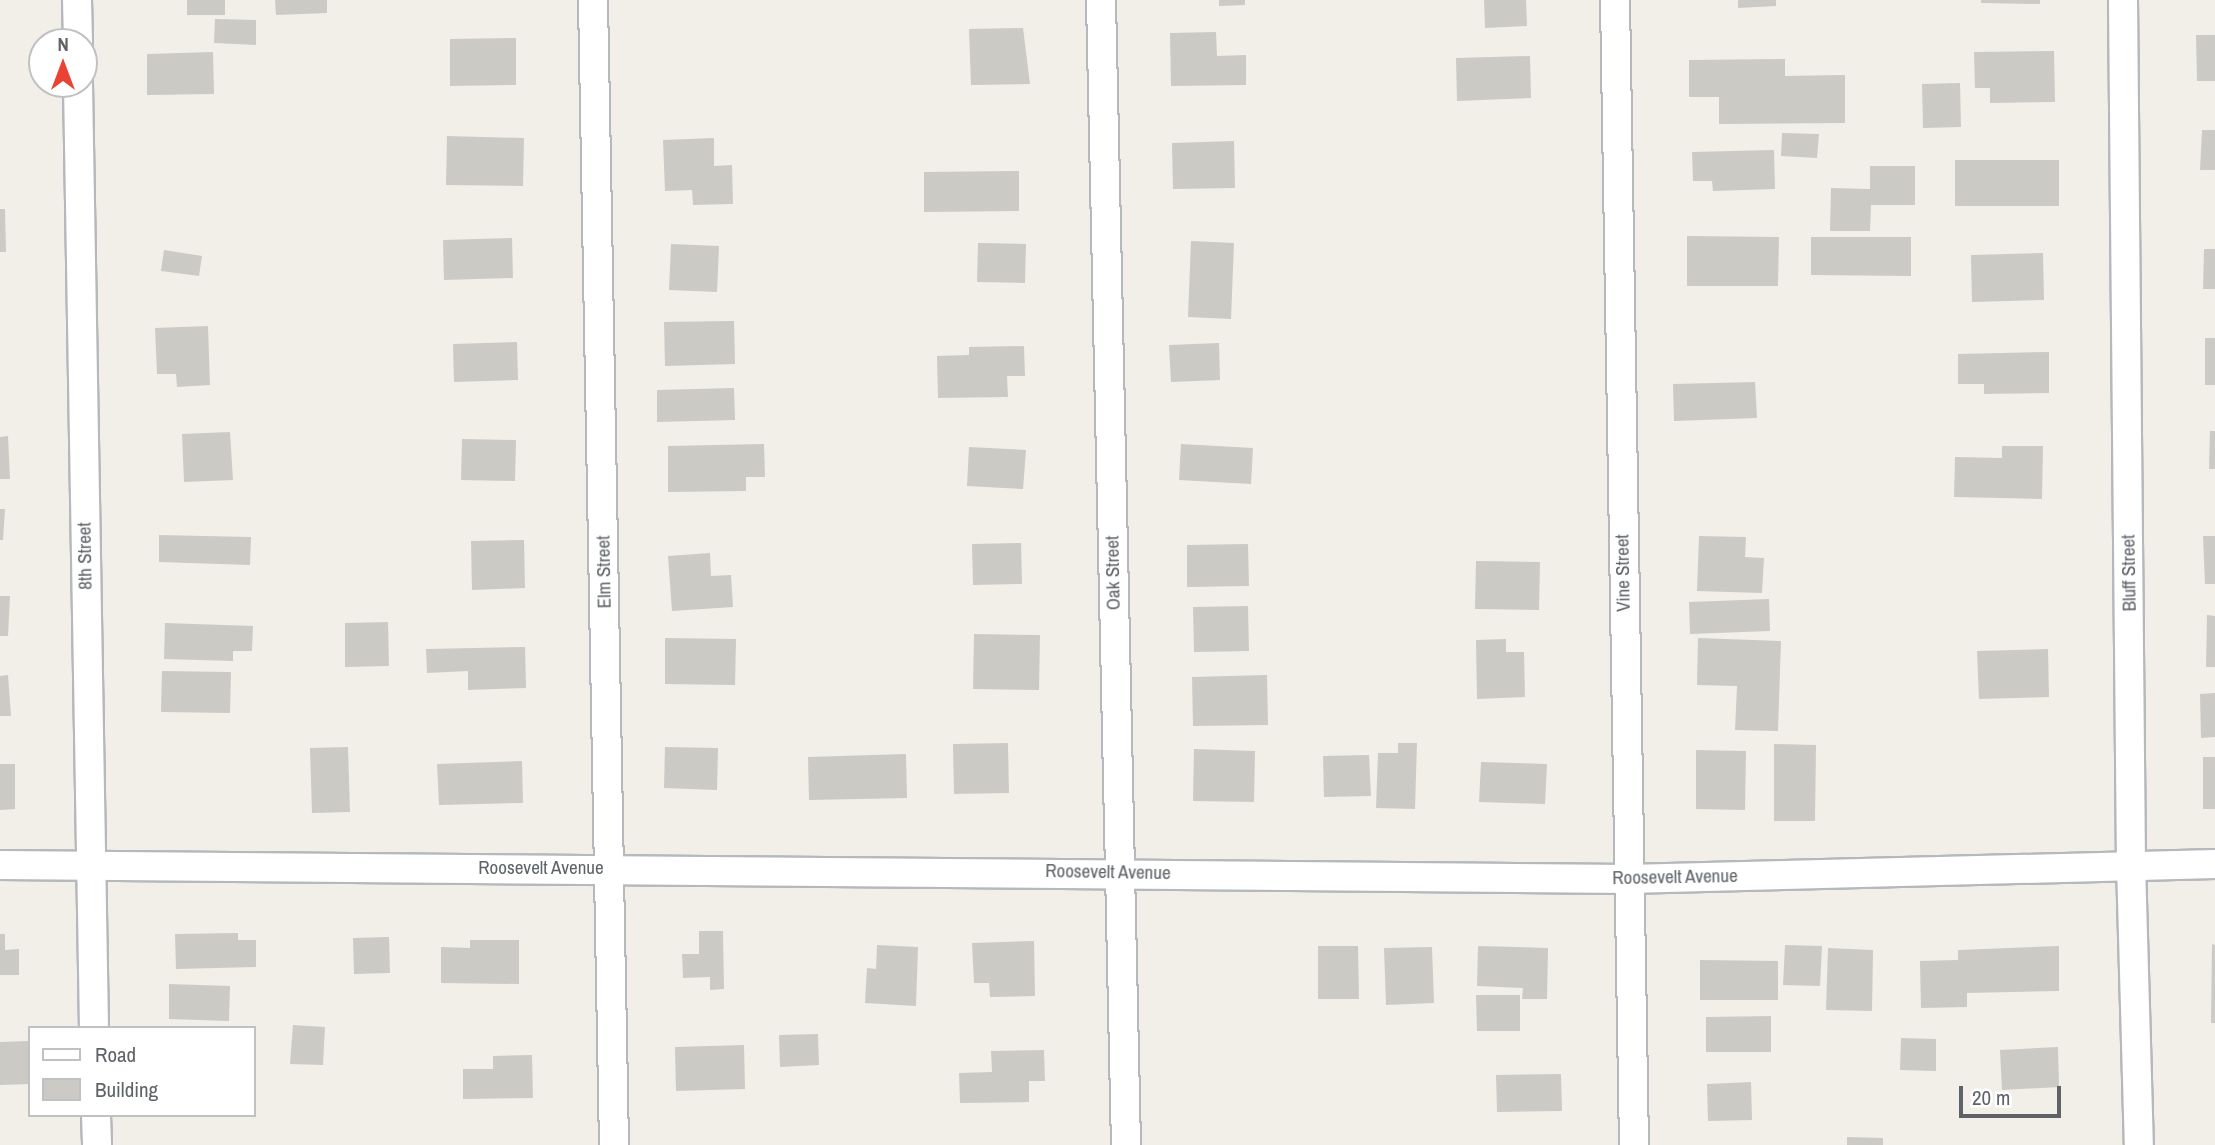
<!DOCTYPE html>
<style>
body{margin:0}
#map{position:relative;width:2215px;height:1145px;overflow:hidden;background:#f1efe8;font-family:"Archivo Narrow",sans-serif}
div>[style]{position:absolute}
.building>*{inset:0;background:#cccac5}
.roads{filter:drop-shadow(2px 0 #b5b8bc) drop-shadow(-2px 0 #b5b8bc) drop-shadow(0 2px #b5b8bc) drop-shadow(0 -2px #b5b8bc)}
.street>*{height:28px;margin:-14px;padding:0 14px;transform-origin:14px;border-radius:14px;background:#fff}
span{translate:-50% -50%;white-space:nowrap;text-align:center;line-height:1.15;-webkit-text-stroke:6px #fff;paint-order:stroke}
.street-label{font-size:19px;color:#5f6368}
.legend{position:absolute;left:28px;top:1026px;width:228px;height:91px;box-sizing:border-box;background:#fff;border:2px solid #bfc1c3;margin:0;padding:9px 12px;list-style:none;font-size:21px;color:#5f6368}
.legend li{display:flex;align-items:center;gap:14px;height:35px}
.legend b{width:35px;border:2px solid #bfc1c3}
.north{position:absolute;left:28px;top:28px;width:70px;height:70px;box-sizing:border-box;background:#fff;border:2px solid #bfc1c3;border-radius:50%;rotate:0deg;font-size:19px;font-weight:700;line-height:28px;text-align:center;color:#5f6368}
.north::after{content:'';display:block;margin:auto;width:24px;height:32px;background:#ea4335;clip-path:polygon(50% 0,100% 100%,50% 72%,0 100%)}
.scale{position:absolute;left:1959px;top:1086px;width:102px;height:32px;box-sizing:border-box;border:4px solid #5f6368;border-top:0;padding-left:9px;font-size:21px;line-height:24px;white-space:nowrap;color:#5f6368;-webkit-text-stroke:5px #fff;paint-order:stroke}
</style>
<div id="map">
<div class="building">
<div style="clip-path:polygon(187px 0,225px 0,225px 15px,187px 15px)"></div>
<div style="clip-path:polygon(275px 0,327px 0,327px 13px,276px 15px)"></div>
<div style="clip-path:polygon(1219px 0,1245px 0,1245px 5px,1219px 6px)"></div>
<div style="clip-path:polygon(1484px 0,1526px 0,1527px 26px,1485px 28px)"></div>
<div style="clip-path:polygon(1738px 0,1776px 0,1776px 6px,1738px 8px)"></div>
<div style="clip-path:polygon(1981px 0,2040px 0,2040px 4px,1981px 3px)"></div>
<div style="clip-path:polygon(215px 19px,256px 20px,256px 45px,214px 43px)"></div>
<div style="clip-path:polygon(1023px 28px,1030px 84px,971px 85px,969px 29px)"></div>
<div style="clip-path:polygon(1216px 32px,1217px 56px,1246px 55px,1246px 85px,1171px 86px,1170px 33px)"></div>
<div style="clip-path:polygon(2196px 35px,2215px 35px,2215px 81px,2197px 81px)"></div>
<div style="clip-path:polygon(516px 38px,516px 85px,450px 86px,450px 39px)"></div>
<div style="clip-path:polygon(2054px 51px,2055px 102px,1990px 103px,1990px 88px,1975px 88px,1974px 52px)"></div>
<div style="clip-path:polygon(213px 52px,214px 94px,147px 95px,147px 54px)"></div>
<div style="clip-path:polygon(1530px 56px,1531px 98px,1457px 101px,1456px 58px)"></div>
<div style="clip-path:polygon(1785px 59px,1785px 76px,1845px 75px,1845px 123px,1719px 124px,1719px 97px,1689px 97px,1689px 60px)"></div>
<div style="clip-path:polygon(1960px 83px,1961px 127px,1923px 128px,1922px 84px)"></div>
<div style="clip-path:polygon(2202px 130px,2215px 130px,2215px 170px,2200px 170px)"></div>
<div style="clip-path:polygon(1782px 133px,1819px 134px,1817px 158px,1781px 156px)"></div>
<div style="clip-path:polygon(447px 136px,524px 138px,523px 186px,446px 185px)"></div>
<div style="clip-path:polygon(714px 138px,714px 166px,732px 165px,733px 204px,693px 205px,692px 190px,665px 191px,663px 140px)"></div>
<div style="clip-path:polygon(1234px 141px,1235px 188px,1173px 189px,1172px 143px)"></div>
<div style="clip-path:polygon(1774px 150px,1775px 189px,1713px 191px,1712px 181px,1693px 181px,1692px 152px)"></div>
<div style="clip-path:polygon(1955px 160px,2059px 160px,2059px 206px,1955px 206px)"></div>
<div style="clip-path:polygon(1870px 166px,1915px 166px,1915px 205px,1871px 205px,1870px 231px,1830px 231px,1831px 188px,1870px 189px)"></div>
<div style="clip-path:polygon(1019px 171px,1019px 211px,924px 212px,924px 172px)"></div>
<div style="clip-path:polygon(0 209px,5px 209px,6px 252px,0 252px)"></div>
<div style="clip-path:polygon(1687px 236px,1779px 237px,1778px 286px,1687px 286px)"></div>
<div style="clip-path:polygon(1811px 237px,1911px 237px,1911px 276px,1811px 275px)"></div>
<div style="clip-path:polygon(512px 238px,513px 278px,444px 280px,443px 240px)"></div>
<div style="clip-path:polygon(1191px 241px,1234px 243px,1231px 319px,1188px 317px)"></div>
<div style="clip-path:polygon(978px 243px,1026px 244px,1025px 283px,977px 282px)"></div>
<div style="clip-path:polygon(671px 244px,719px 246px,717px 292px,669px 290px)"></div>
<div style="clip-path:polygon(2204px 249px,2215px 249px,2215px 289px,2203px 289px)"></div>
<div style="clip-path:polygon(164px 250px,202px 256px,199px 276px,161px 271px)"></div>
<div style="clip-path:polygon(2043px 253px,2044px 300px,1972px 302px,1971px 255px)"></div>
<div style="clip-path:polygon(734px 321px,735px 364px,665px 366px,664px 322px)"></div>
<div style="clip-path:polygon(208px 326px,210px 385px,177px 387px,176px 374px,157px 374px,155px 328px)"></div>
<div style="clip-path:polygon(2205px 338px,2215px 338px,2215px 385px,2205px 385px)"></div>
<div style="clip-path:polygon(517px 342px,518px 380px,454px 382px,453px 344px)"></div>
<div style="clip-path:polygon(1219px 343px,1220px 380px,1171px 382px,1169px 345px)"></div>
<div style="clip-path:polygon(1024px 346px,1025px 376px,1007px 376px,1008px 397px,938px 398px,937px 356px,969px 355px,969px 347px)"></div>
<div style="clip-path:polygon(2049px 352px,2049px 393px,1984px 394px,1984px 384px,1958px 384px,1958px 354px)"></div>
<div style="clip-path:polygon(1755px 382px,1757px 418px,1674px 421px,1673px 384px)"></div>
<div style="clip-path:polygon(734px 388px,735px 420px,657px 422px,657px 390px)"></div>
<div style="clip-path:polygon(2210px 431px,2215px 431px,2215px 469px,2209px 469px)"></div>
<div style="clip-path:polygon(230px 432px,233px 480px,184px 482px,182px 434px)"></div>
<div style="clip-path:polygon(8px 436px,10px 479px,0 479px,0 437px)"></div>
<div style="clip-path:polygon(462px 439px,516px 440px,515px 481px,461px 480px)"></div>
<div style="clip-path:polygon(764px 444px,765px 477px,746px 477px,746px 491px,668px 492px,668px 446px)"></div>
<div style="clip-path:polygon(1181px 444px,1253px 448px,1251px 484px,1179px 480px)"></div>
<div style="clip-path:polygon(2002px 446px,2043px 446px,2042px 499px,1954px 497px,1955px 457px,2002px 458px)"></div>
<div style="clip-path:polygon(969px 447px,1026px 450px,1023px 489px,967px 486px)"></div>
<div style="clip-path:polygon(0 509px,5px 509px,3px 540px,0 540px)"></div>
<div style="clip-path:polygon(159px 535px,251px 537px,250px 565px,159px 562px)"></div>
<div style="clip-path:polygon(1699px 536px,1746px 537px,1745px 557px,1764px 558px,1762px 593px,1697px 591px)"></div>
<div style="clip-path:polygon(2203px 536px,2215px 536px,2215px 584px,2205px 584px)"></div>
<div style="clip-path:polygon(524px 540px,525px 588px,472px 590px,471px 541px)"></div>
<div style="clip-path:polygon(1021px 543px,1022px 584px,973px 585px,972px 544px)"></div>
<div style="clip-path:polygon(1248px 544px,1249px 586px,1187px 587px,1187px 545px)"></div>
<div style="clip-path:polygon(710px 553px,711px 576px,731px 575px,733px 607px,672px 611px,668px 556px)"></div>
<div style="clip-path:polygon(1476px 561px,1540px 562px,1539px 610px,1475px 609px)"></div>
<div style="clip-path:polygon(0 596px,10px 596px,8px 636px,0 636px)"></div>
<div style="clip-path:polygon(1769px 599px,1770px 631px,1690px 634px,1689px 602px)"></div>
<div style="clip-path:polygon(1248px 606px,1249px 651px,1194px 652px,1193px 607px)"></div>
<div style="clip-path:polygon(2207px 615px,2215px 616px,2215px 667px,2206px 667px)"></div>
<div style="clip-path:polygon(388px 622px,389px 666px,345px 667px,345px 623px)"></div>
<div style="clip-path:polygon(165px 623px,253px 626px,252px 651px,233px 651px,233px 661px,164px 659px)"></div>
<div style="clip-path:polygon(974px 634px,1040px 635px,1039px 690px,973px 689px)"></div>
<div style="clip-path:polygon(665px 638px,736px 639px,735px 685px,665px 684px)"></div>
<div style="clip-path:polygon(1698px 638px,1781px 641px,1778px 731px,1735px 730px,1737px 686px,1697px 685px)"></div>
<div style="clip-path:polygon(1506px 639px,1506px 652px,1524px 652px,1525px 697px,1477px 699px,1476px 640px)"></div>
<div style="clip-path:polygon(525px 647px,526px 688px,468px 690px,468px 671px,427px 673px,426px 649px)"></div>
<div style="clip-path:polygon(2048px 649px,2049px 697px,1979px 699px,1977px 651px)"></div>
<div style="clip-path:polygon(162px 671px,231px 672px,230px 713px,161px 712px)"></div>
<div style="clip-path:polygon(8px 675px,11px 716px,0 716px,0 676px)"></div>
<div style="clip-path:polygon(1267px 675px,1268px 725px,1193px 726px,1192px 677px)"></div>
<div style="clip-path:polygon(2215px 693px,2215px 737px,2201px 738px,2200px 694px)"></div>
<div style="clip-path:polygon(1008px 743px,1009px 793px,954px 794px,953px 744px)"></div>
<div style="clip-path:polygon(1398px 743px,1417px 743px,1415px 809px,1376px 808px,1378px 753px,1398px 753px)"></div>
<div style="clip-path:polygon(1774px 744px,1816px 745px,1815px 821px,1774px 821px)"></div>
<div style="clip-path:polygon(348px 747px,350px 812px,312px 813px,310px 748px)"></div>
<div style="clip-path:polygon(665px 747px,718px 748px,717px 790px,664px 788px)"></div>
<div style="clip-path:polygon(1194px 749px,1255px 751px,1254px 802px,1193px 801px)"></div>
<div style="clip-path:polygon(1696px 750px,1746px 751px,1745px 810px,1696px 809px)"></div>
<div style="clip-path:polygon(906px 754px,907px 798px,809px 800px,808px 757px)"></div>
<div style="clip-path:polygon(1369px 755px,1371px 796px,1324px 797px,1323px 756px)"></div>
<div style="clip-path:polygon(2203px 757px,2215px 757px,2215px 809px,2203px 809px)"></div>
<div style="clip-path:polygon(522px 761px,523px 803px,439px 805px,437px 764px)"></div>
<div style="clip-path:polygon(1481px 762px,1547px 764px,1545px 804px,1479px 802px)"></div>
<div style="clip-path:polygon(0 764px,15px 764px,15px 809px,0 810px)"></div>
<div style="clip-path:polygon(699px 931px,723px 931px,724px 989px,710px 990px,710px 977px,683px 978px,682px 954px,699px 954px)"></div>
<div style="clip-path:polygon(238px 933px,238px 940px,256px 940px,256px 967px,176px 969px,175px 934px)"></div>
<div style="clip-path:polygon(0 934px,5px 934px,5px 950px,19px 949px,19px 975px,0 975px)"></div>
<div style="clip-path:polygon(389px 937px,390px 973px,354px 974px,353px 938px)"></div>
<div style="clip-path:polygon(470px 940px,519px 940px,519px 984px,441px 983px,441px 947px,470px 948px)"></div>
<div style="clip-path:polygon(1034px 941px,1035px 996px,990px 997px,989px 983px,974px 983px,972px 943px)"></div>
<div style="clip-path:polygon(2212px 944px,2215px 945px,2215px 1023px,2211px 1023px)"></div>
<div style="clip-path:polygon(877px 945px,918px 947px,916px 1006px,865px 1003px,867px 968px,876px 969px)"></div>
<div style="clip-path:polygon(1785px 945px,1822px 946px,1820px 986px,1783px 985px)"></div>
<div style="clip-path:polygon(1318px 946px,1358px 946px,1359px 999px,1318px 999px)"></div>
<div style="clip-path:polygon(1478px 946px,1548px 948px,1547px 999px,1522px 999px,1523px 988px,1477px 986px)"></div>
<div style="clip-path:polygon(2059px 946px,2059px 991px,1967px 993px,1967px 1007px,1921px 1008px,1920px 961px,1958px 960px,1958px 950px)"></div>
<div style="clip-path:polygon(1432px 947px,1434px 1003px,1386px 1005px,1384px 948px)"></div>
<div style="clip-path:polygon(1828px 948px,1873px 950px,1872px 1011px,1826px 1010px)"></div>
<div style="clip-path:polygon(1700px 960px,1778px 961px,1778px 1000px,1700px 1000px)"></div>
<div style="clip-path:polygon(169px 984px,230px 986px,229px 1021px,169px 1019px)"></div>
<div style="clip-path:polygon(1476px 995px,1520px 995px,1520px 1031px,1477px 1031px)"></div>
<div style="clip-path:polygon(1771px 1016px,1771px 1052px,1706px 1052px,1706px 1017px)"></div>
<div style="clip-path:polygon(293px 1025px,325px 1027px,323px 1065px,290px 1064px)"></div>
<div style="clip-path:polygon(818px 1034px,819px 1065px,780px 1067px,779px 1035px)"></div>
<div style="clip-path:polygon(1901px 1038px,1936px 1039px,1936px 1071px,1900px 1070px)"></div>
<div style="clip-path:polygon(30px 1041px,30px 1084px,0 1085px,0 1042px)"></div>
<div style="clip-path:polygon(744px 1045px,745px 1089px,676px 1091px,675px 1047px)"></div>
<div style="clip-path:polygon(2058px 1047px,2059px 1087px,2002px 1090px,2000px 1050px)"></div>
<div style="clip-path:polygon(1044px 1050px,1045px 1081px,1029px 1081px,1029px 1102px,960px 1103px,959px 1073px,992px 1072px,991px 1051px)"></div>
<div style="clip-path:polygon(532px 1055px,533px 1098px,463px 1099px,463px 1069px,493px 1069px,493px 1056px)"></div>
<div style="clip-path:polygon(1561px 1074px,1562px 1111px,1497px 1112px,1496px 1075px)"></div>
<div style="clip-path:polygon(1751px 1082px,1752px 1120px,1708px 1121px,1707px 1084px)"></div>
<div style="clip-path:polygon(1847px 1137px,1883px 1138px,1883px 1145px,1847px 1145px)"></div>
</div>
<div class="roads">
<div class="street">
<div style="left:77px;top:0;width:42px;rotate:88.6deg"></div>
<div style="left:593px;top:0;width:1145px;rotate:88.95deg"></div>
<div style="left:1101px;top:0;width:1145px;rotate:88.75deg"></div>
<div style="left:1615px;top:0;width:1145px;rotate:89.05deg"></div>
<div style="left:2123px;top:0;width:864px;rotate:89.47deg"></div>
<div style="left:2131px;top:864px;width:281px;rotate:88.4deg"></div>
<div style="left:78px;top:84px;width:944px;rotate:89.03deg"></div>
<div style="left:0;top:865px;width:1628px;rotate:0.49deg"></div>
<div style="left:1628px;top:879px;width:587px;rotate:-1.46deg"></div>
<div style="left:96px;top:1115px;width:30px;rotate:88deg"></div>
</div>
</div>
<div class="street-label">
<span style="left:85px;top:556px;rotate:-91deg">8th Street</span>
<span style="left:604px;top:572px;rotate:-91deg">Elm Street</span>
<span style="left:1113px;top:573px;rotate:-91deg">Oak Street</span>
<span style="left:1623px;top:573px;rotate:-91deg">Vine Street</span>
<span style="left:2129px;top:573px;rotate:-91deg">Bluff Street</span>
<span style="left:541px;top:868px">Roosevelt Avenue</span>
<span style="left:1108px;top:872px;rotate:1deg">Roosevelt Avenue</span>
<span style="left:1675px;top:877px;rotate:-1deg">Roosevelt Avenue</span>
</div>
<ul class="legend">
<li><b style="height:9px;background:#fff"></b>Road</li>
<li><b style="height:19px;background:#cccac5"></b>Building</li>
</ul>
<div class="north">N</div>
<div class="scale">20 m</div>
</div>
